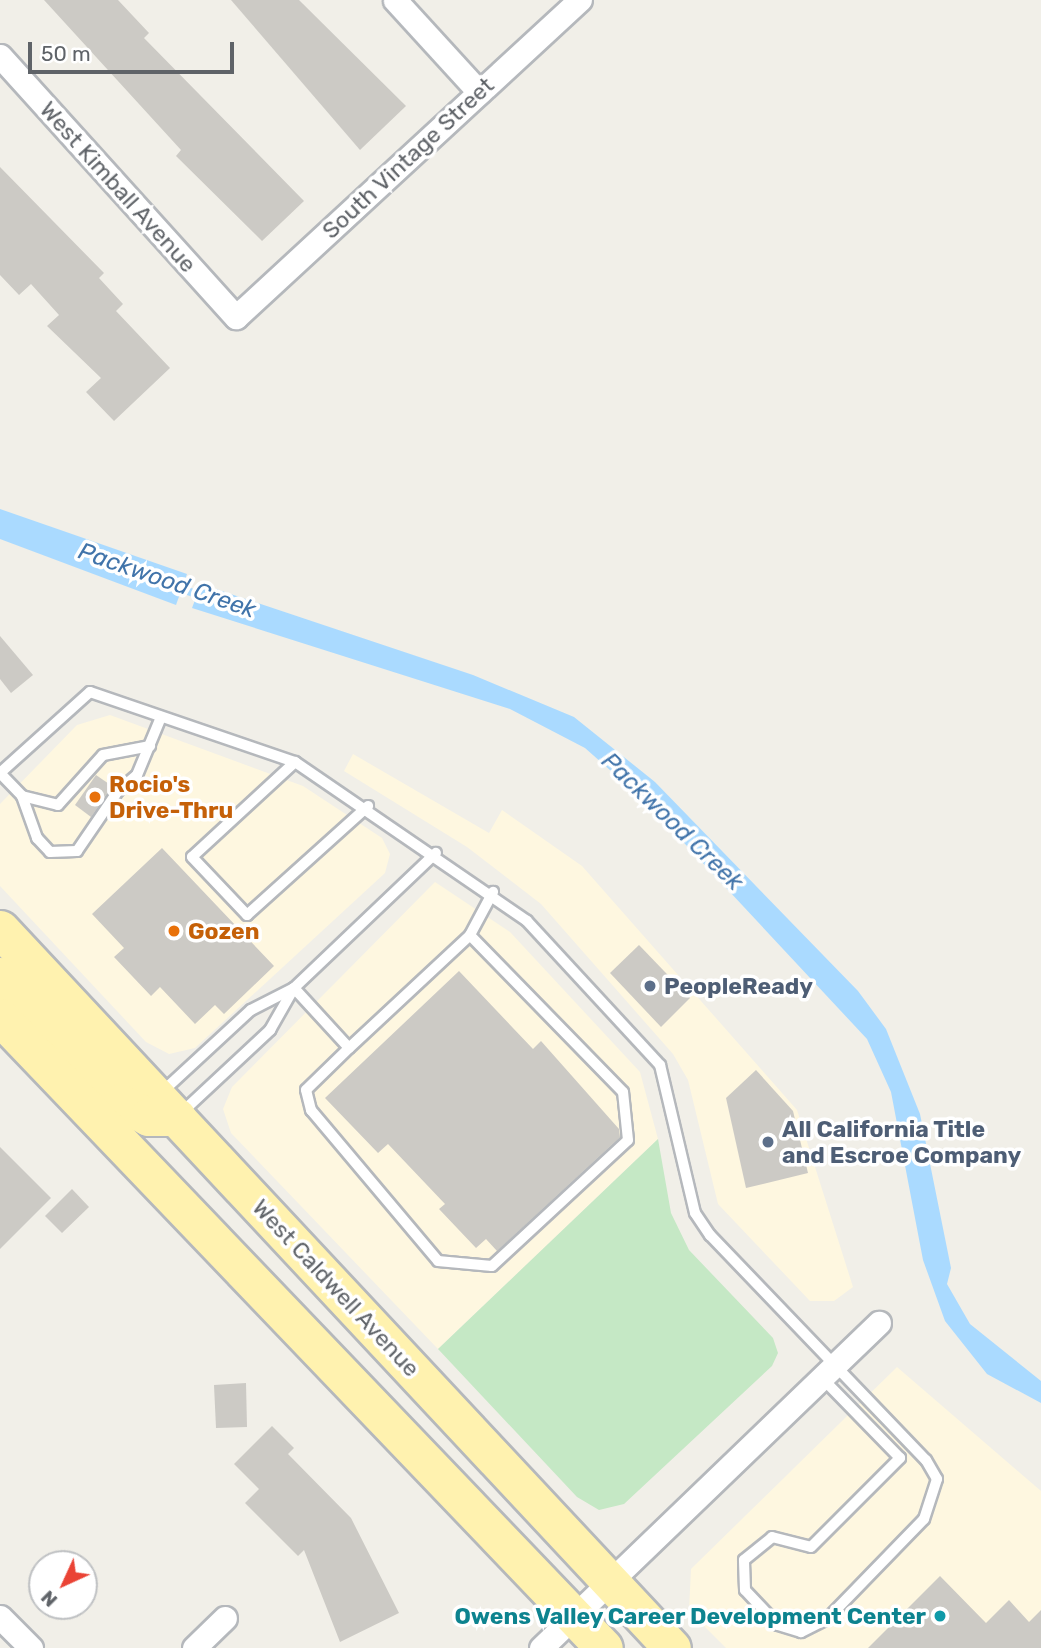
<!DOCTYPE html>
<style>
body{margin:0}
#map{position:relative;width:1041px;height:1648px;overflow:hidden;background:#f1efe8;font-family:Rubik,sans-serif}
div>[style]{position:absolute}
.commercial>*{inset:0;background:#fef7e0}
.green>*{inset:0;background:#c5e8c5}
.water>*{inset:0;background:#aadaff}
.stream>*{height:8px;margin:-4px;padding:0 4px;transform-origin:4px;border-radius:4px;background:#aadaff}
.building>*{inset:0;background:#cccac5}
.roads{filter:drop-shadow(2px 0 #b5b8bc) drop-shadow(-2px 0 #b5b8bc) drop-shadow(0 2px #b5b8bc) drop-shadow(0 -2px #b5b8bc)}
.service>*{height:10px;margin:-5px;padding:0 5px;transform-origin:5px;border-radius:5px;background:#fff}
.minor>*{height:23px;margin:-11.5px;padding:0 11.5px;transform-origin:11.5px;border-radius:11.5px;background:#fff}
.primary>*{height:37px;margin:-18.5px;padding:0 18.5px;transform-origin:18.5px;border-radius:18.5px;background:#fff2af}
.dots>*{width:19px;height:19px;translate:-50% -50%;box-sizing:border-box;border:4px solid #fff;border-radius:50%}
span{translate:-50% -50%;white-space:nowrap;text-align:center;line-height:1.15;-webkit-text-stroke:7px #fff;paint-order:stroke}
.street-label{font-size:23px;color:#5f6368}
.food-label{font-size:23px;color:#c56008;font-weight:700}
.left{translate:0 -50%;text-align:left}
.service-label{font-size:23px;color:#4e5e75;font-weight:700}
.culture-label{font-size:23px;color:#0d838f;font-weight:700}
.right{translate:-100% -50%;text-align:right}
.water-label{font-size:24px;color:#4174aa;font-style:italic}
.north{position:absolute;left:28px;top:1550px;width:70px;height:70px;box-sizing:border-box;background:#fff;border:2px solid #bfc1c3;border-radius:50%;rotate:225deg;font-size:19px;font-weight:700;line-height:28px;text-align:center;color:#5f6368}
.north::after{content:'';display:block;margin:auto;width:24px;height:32px;background:#ea4335;clip-path:polygon(50% 0,100% 100%,50% 72%,0 100%)}
.scale{position:absolute;left:28px;top:42px;width:206px;height:32px;box-sizing:border-box;border:4px solid #5f6368;border-top:0;padding-left:9px;font-size:21px;line-height:24px;white-space:nowrap;color:#5f6368;-webkit-text-stroke:5px #fff;paint-order:stroke}
</style>
<div id="map">
<div class="commercial">
<div style="clip-path:polygon(110px 715px,303px 786px,382px 838px,390px 854px,385px 873px,195px 1048px,169px 1054px,146px 1042px,0 886px,0 804px,77px 725px)"></div>
<div style="clip-path:polygon(353px 754px,489px 833px,502px 810px,582px 866px,797px 1110px,853px 1287px,834px 1301px,810px 1301px,718px 1204px,688px 1080px,673px 1054px,541px 904px,467px 847px,344px 771px)"></div>
<div style="clip-path:polygon(435px 882px,510px 932px,640px 1072px,658px 1139px,438px 1349px,231px 1133px,223px 1109px,232px 1087px)"></div>
<div style="clip-path:polygon(897px 1367px,1041px 1491px,1041px 1648px,726px 1648px,689px 1611px,691px 1569px)"></div>
</div>
<div class="green">
<div style="clip-path:polygon(658px 1139px,671px 1213px,689px 1250px,773px 1338px,778px 1353px,772px 1366px,624px 1504px,599px 1510px,577px 1497px,438px 1349px)"></div>
</div>
<div class="water">
<div style="clip-path:polygon(0 509px,187px 574px,176px 605px,0 539px)"></div>
<div style="clip-path:polygon(201px 584px,473px 675px,574px 717px,655px 782px,858px 991px,886px 1029px,920px 1114px,951px 1268px,947px 1284px,970px 1324px,1041px 1381px,1041px 1403px,987px 1374px,945px 1321px,923px 1260px,891px 1092px,867px 1039px,644px 800px,585px 748px,510px 709px,192px 608px)"></div>
</div>
<div class="stream">
<div style="left:173px;top:586px;width:36px;rotate:19deg"></div>
</div>
<div class="building">
<div style="clip-path:polygon(44px 0,118px 0,149px 33px,144px 38px,304px 201px,262px 241px,176px 156px,181px 150px)"></div>
<div style="clip-path:polygon(231px 0,299px 0,406px 106px,360px 150px)"></div>
<div style="clip-path:polygon(0 167px,104px 273px,99px 278px,123px 304px,116px 311px,170px 368px,114px 421px,86px 392px,101px 378px,47px 326px,59px 315px,31px 284px,19px 295px,0 275px)"></div>
<div style="clip-path:polygon(0 636px,33px 675px,11px 693px,0 679px)"></div>
<div style="clip-path:polygon(96px 775px,112px 786px,91px 817px,75px 805px)"></div>
<div style="clip-path:polygon(162px 848px,274px 966px,224px 1014px,215px 1005px,195px 1024px,160px 987px,151px 996px,114px 957px,124px 948px,92px 914px)"></div>
<div style="clip-path:polygon(639px 945px,690px 998px,661px 1027px,610px 973px)"></div>
<div style="clip-path:polygon(459px 971px,533px 1049px,541px 1041px,619px 1129px,620px 1137px,497px 1251px,486px 1239px,476px 1248px,439px 1209px,445px 1204px,388px 1144px,378px 1153px,325px 1098px)"></div>
<div style="clip-path:polygon(756px 1070px,793px 1111px,808px 1173px,746px 1188px,726px 1098px)"></div>
<div style="clip-path:polygon(0 1147px,51px 1198px,0 1249px)"></div>
<div style="clip-path:polygon(72px 1189px,89px 1207px,62px 1233px,45px 1216px)"></div>
<div style="clip-path:polygon(246px 1383px,247px 1427px,216px 1428px,214px 1385px)"></div>
<div style="clip-path:polygon(272px 1426px,294px 1448px,288px 1454px,351px 1518px,399px 1613px,340px 1642px,304px 1550px,298px 1556px,245px 1503px,259px 1489px,234px 1464px)"></div>
<div style="clip-path:polygon(940px 1576px,986px 1623px,1009px 1600px,1029px 1622px,1041px 1610px,1041px 1648px,868px 1648px)"></div>
</div>
<div class="roads">
<div class="service">
<div style="left:295px;top:762px;width:140px;rotate:137.3deg"></div>
<div style="left:192px;top:857px;width:80px;rotate:46.5deg"></div>
<div style="left:247px;top:915px;width:163px;rotate:-42deg"></div>
<div style="left:0;top:773px;width:121px;rotate:-42deg"></div>
<div style="left:90px;top:692px;width:217px;rotate:18.9deg"></div>
<div style="left:295px;top:762px;width:281px;rotate:34.4deg"></div>
<div style="left:527px;top:921px;width:196px;rotate:47.3deg"></div>
<div style="left:660px;top:1065px;width:152px;rotate:76.7deg"></div>
<div style="left:695px;top:1213px;width:27px;rotate:56deg"></div>
<div style="left:710px;top:1235px;width:312px;rotate:46.2deg"></div>
<div style="left:926px;top:1460px;width:22px;rotate:60deg"></div>
<div style="left:937px;top:1479px;width:42px;rotate:108deg"></div>
<div style="left:924px;top:1519px;width:139px;rotate:134.1deg"></div>
<div style="left:827px;top:1619px;width:29px;rotate:153deg"></div>
<div style="left:801px;top:1632px;width:24px;rotate:-163deg"></div>
<div style="left:778px;top:1625px;width:48px;rotate:-133.3deg"></div>
<div style="left:745px;top:1590px;width:30px;rotate:-92deg"></div>
<div style="left:744px;top:1560px;width:36px;rotate:-39deg"></div>
<div style="left:772px;top:1537px;width:40px;rotate:14.4deg"></div>
<div style="left:811px;top:1547px;width:126px;rotate:-45deg"></div>
<div style="left:900px;top:1458px;width:112px;rotate:-134.3deg"></div>
<div style="left:0;top:773px;width:32px;rotate:46deg"></div>
<div style="left:22px;top:796px;width:37px;rotate:14deg"></div>
<div style="left:58px;top:805px;width:67px;rotate:-48deg"></div>
<div style="left:103px;top:755px;width:48px;rotate:-10.8deg"></div>
<div style="left:22px;top:796px;width:45px;rotate:70.3deg"></div>
<div style="left:37px;top:838px;width:19px;rotate:47deg"></div>
<div style="left:50px;top:852px;width:27px;rotate:-2deg"></div>
<div style="left:77px;top:851px;width:73px;rotate:-55.7deg"></div>
<div style="left:118px;top:791px;width:25px;rotate:-40deg"></div>
<div style="left:137px;top:775px;width:63px;rotate:-67.5deg"></div>
<div style="left:294px;top:988px;width:81px;rotate:47.5deg"></div>
<div style="left:349px;top:1048px;width:60px;rotate:135.7deg"></div>
<div style="left:306px;top:1090px;width:21px;rotate:76deg"></div>
<div style="left:311px;top:1110px;width:197px;rotate:49.9deg"></div>
<div style="left:438px;top:1261px;width:54px;rotate:5.3deg"></div>
<div style="left:492px;top:1266px;width:185px;rotate:-42.8deg"></div>
<div style="left:628px;top:1140px;width:48px;rotate:-95.9deg"></div>
<div style="left:623px;top:1092px;width:219px;rotate:-134.3deg"></div>
<div style="left:470px;top:935px;width:49px;rotate:-61.9deg"></div>
<div style="left:349px;top:1048px;width:166px;rotate:-43deg"></div>
<div style="left:162px;top:1092px;width:121px;rotate:-42.7deg"></div>
<div style="left:251px;top:1010px;width:48px;rotate:-27.1deg"></div>
<div style="left:294px;top:988px;width:196px;rotate:-43.6deg"></div>
<div style="left:179px;top:1115px;width:125px;rotate:-43deg"></div>
<div style="left:270px;top:1030px;width:48px;rotate:-60.3deg"></div>
</div>
<div class="minor">
<div style="left:395px;top:0;width:125px;rotate:47.6deg"></div>
<div style="left:0;top:56px;width:352px;rotate:47.9deg"></div>
<div style="left:236px;top:317px;width:468px;rotate:-42.7deg"></div>
<div style="left:0;top:1617px;width:44px;rotate:45deg"></div>
<div style="left:194px;top:1648px;width:43px;rotate:-44.1deg"></div>
<div style="left:541px;top:1648px;width:469px;rotate:-43.9deg"></div>
</div>
<div class="primary">
<div style="left:0;top:929px;width:984px;rotate:46.94deg"></div>
<div style="left:0;top:976px;width:174px;rotate:46.4deg"></div>
<div style="left:120px;top:1102px;width:32px;rotate:28deg"></div>
<div style="left:148px;top:1117px;width:29px"></div>
<div style="left:0;top:1017px;width:873px;rotate:46.25deg"></div>
</div>
</div>
<div class="dots">
<div style="left:95px;top:797px;background:#e8710a"></div>
<div style="left:174px;top:931px;background:#e8710a"></div>
<div style="left:650px;top:986px;background:#5c6f8a"></div>
<div style="left:768px;top:1142px;background:#5c6f8a"></div>
<div style="left:940px;top:1616px;background:#0f9aa8"></div>
</div>
<div class="street-label">
<span style="left:408px;top:158px;rotate:-43deg">South Vintage Street</span>
<span style="left:118px;top:187px;rotate:48deg">West Kimball Avenue</span>
<span style="left:336px;top:1288px;rotate:47deg">West Caldwell Avenue</span>
</div>
<div class="food-label">
<span class="left" style="left:109px;top:797px">Rocio's<br>Drive-Thru</span>
<span class="left" style="left:188px;top:931px">Gozen</span>
</div>
<div class="service-label">
<span class="left" style="left:664px;top:986px">PeopleReady</span>
<span class="left" style="left:782px;top:1142px">All California Title<br>and Escroe Company</span>
</div>
<div class="culture-label">
<span class="right" style="left:926px;top:1616px">Owens Valley Career Development Center</span>
</div>
<div class="water-label">
<span style="left:167px;top:581px;rotate:19deg">Packwood Creek</span>
<span style="left:672px;top:822px;rotate:44deg">Packwood Creek</span>
</div>
<div class="north">N</div>
<div class="scale">50 m</div>
</div>
